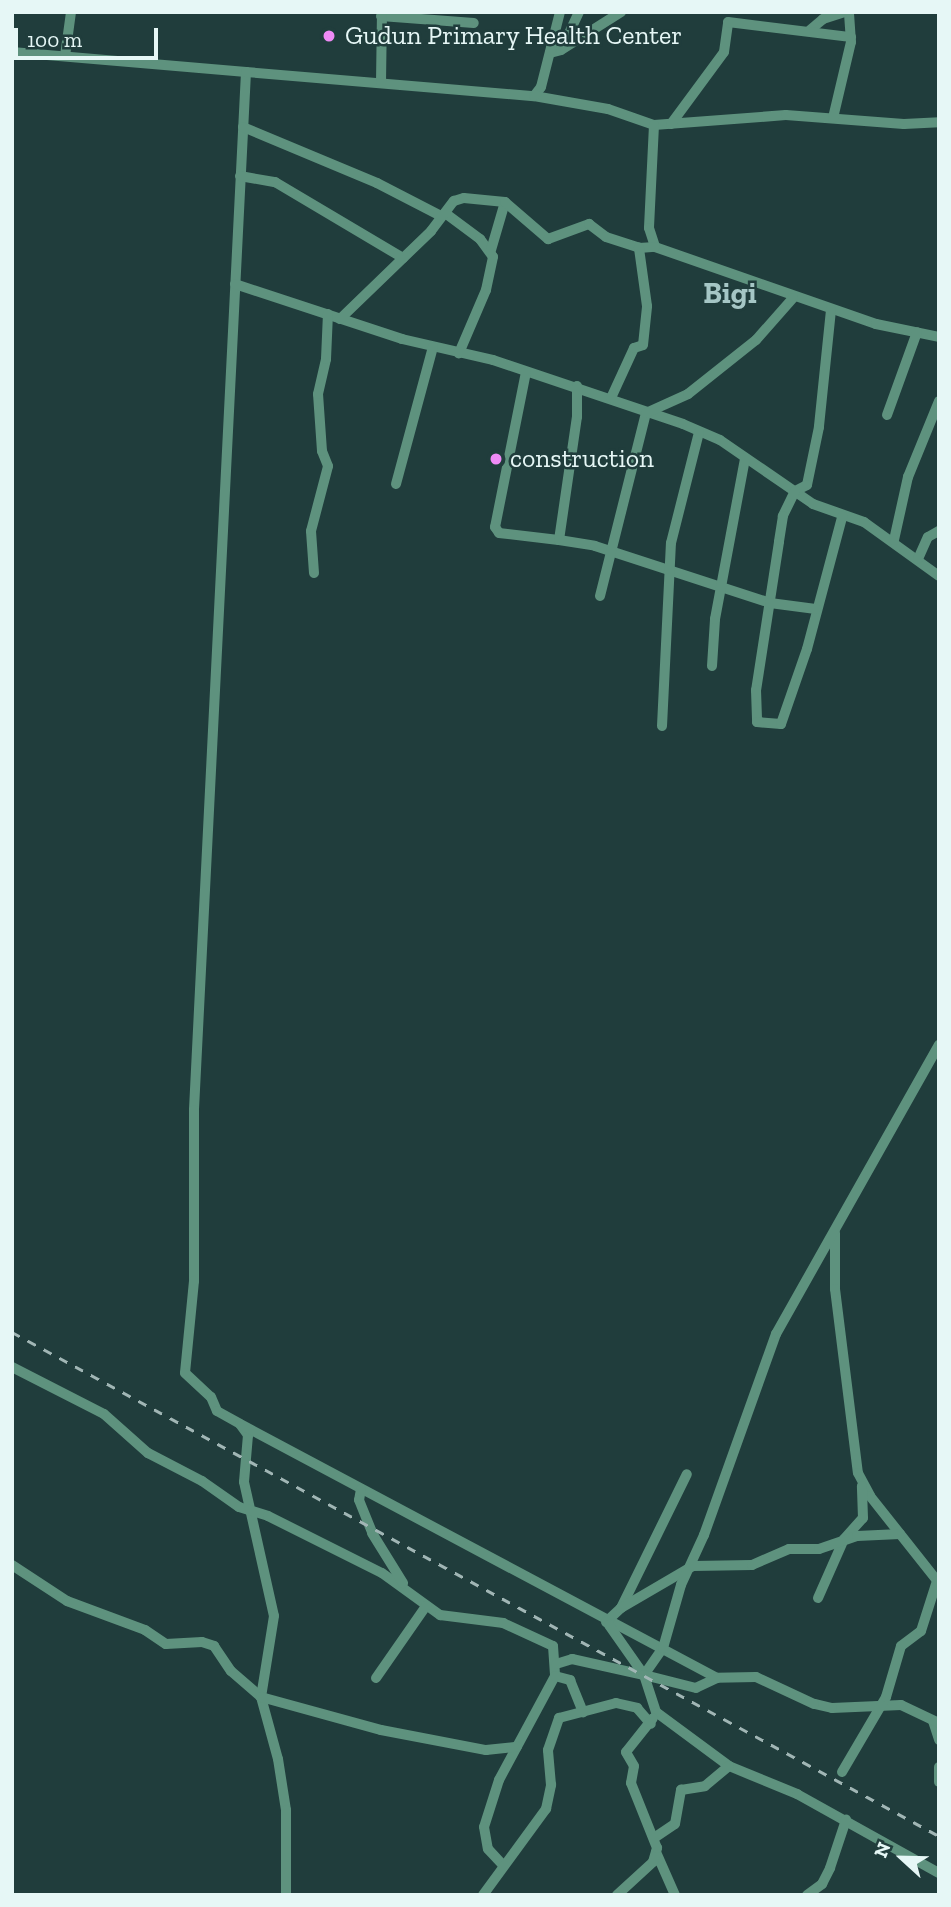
<!DOCTYPE html>
<style>
body{margin:0}
#map{position:relative;width:951px;height:1907px;overflow:hidden;background:#203d3c;font-family:"Zilla Slab",serif}
div>[style]{position:absolute}
.street>*{height:10px;margin:-5px;padding:0 5px;transform-origin:5px;border-radius:5px;background:#5e927e}
.rail>*{height:2.5px;margin-top:-1.25px;transform-origin:0;background:repeating-linear-gradient(90deg,#a1b6b5 0 9px,transparent 0 18px)}
.dots>*{width:19px;height:19px;translate:-50% -50%;box-sizing:border-box;border:4px solid #203d3c;border-radius:50%}
span{translate:-50% -50%;white-space:nowrap;text-align:center;line-height:1.15;-webkit-text-stroke:5px #203d3c;paint-order:stroke}
.poi-label{font-size:26px;color:#e6f7f6}
.left{translate:0 -50%;text-align:left}
.quarter-label{font-size:30px;color:#a5c6c5;font-weight:700}
.frame{position:absolute;inset:0;border:14px solid #e6f7f6;pointer-events:none}
.north{position:absolute;left:867px;top:1823px;width:70px;height:70px;-webkit-text-stroke:5px #203d3c;paint-order:stroke;rotate:292deg;font-size:19px;font-weight:700;line-height:28px;text-align:center;color:#e6f7f6}
.north::after{content:'';display:block;margin:auto;width:24px;height:32px;background:#e6f7f6;clip-path:polygon(50% 0,100% 100%,50% 72%,0 100%)}
.scale{position:absolute;left:14px;top:28px;width:144px;height:32px;box-sizing:border-box;border:4px solid #e6f7f6;border-top:0;padding-left:9px;font-size:21px;line-height:24px;white-space:nowrap;color:#e6f7f6;-webkit-text-stroke:5px #203d3c;paint-order:stroke}
</style>
<div id="map">
<div class="street">
<div style="left:381px;top:16px;width:93px;rotate:4.3deg"></div>
<div style="left:810px;top:30px;width:17px;rotate:-40deg"></div>
<div style="left:823px;top:19px;width:22px;rotate:-18deg"></div>
<div style="left:564px;top:44px;width:35px;rotate:-65deg"></div>
<div style="left:12px;top:52px;width:235px;rotate:4.9deg"></div>
<div style="left:246px;top:72px;width:1039px;rotate:92.87deg"></div>
<div style="left:194px;top:1110px;width:171px;rotate:90deg"></div>
<div style="left:194px;top:1281px;width:92px;rotate:95.6deg"></div>
<div style="left:185px;top:1373px;width:35px;rotate:43deg"></div>
<div style="left:211px;top:1397px;width:15px;rotate:67deg"></div>
<div style="left:217px;top:1411px;width:26px;rotate:29deg"></div>
<div style="left:240px;top:1424px;width:14px;rotate:54deg"></div>
<div style="left:248px;top:1435px;width:47px;rotate:94.9deg"></div>
<div style="left:244px;top:1482px;width:137px;rotate:77.4deg"></div>
<div style="left:274px;top:1616px;width:82px;rotate:99.1deg"></div>
<div style="left:261px;top:1697px;width:64px;rotate:74.7deg"></div>
<div style="left:278px;top:1759px;width:52px;rotate:81.1deg"></div>
<div style="left:286px;top:1810px;width:85px;rotate:90deg"></div>
<div style="left:550px;top:53px;width:11px;rotate:-15deg"></div>
<div style="left:561px;top:50px;width:71px;rotate:-32.3deg"></div>
<div style="left:65px;top:56px;width:44px;rotate:-82.2deg"></div>
<div style="left:246px;top:72px;width:289px;rotate:4.8deg"></div>
<div style="left:534px;top:96px;width:75px;rotate:10deg"></div>
<div style="left:608px;top:109px;width:49px;rotate:19.2deg"></div>
<div style="left:654px;top:125px;width:132px;rotate:-4.3deg"></div>
<div style="left:786px;top:115px;width:118px;rotate:4.4deg"></div>
<div style="left:904px;top:124px;width:35px;rotate:-3deg"></div>
<div style="left:381px;top:83px;width:71px;rotate:-89.2deg"></div>
<div style="left:534px;top:96px;width:11px;rotate:-52deg"></div>
<div style="left:541px;top:87px;width:77px;rotate:-75.8deg"></div>
<div style="left:833px;top:118px;width:78px;rotate:-76.7deg"></div>
<div style="left:851px;top:42px;width:30px;rotate:-94deg"></div>
<div style="left:671px;top:124px;width:89px;rotate:-53.6deg"></div>
<div style="left:724px;top:52px;width:30px;rotate:-82deg"></div>
<div style="left:728px;top:22px;width:124px;rotate:7deg"></div>
<div style="left:654px;top:125px;width:103px;rotate:92.8deg"></div>
<div style="left:649px;top:228px;width:20px;rotate:72deg"></div>
<div style="left:655px;top:247px;width:234px;rotate:19.2deg"></div>
<div style="left:876px;top:324px;width:64px;rotate:11.7deg"></div>
<div style="left:243px;top:127px;width:145px;rotate:22.7deg"></div>
<div style="left:377px;top:183px;width:72px;rotate:27.3deg"></div>
<div style="left:240px;top:176px;width:36px;rotate:10deg"></div>
<div style="left:275px;top:182px;width:149px;rotate:30.7deg"></div>
<div style="left:445px;top:213px;width:44px;rotate:36.6deg"></div>
<div style="left:480px;top:239px;width:22px;rotate:54deg"></div>
<div style="left:493px;top:257px;width:34px;rotate:102deg"></div>
<div style="left:486px;top:290px;width:69px;rotate:113.2deg"></div>
<div style="left:491px;top:250px;width:50px;rotate:-73.7deg"></div>
<div style="left:235px;top:284px;width:176px;rotate:18.2deg"></div>
<div style="left:402px;top:339px;width:93px;rotate:13deg"></div>
<div style="left:493px;top:360px;width:200px;rotate:18.6deg"></div>
<div style="left:683px;top:424px;width:40px;rotate:23.4deg"></div>
<div style="left:720px;top:440px;width:113px;rotate:34.5deg"></div>
<div style="left:813px;top:504px;width:54px;rotate:19.4deg"></div>
<div style="left:864px;top:522px;width:92px;rotate:35.8deg"></div>
<div style="left:831px;top:310px;width:118px;rotate:95.9deg"></div>
<div style="left:819px;top:427px;width:59px;rotate:101.7deg"></div>
<div style="left:807px;top:485px;width:13px;rotate:153deg"></div>
<div style="left:795px;top:491px;width:28px;rotate:116deg"></div>
<div style="left:783px;top:516px;width:26px;rotate:99deg"></div>
<div style="left:779px;top:542px;width:150px;rotate:98.8deg"></div>
<div style="left:756px;top:690px;width:32px;rotate:88deg"></div>
<div style="left:757px;top:722px;width:24px;rotate:5deg"></div>
<div style="left:781px;top:724px;width:79px;rotate:-70.9deg"></div>
<div style="left:807px;top:649px;width:137px;rotate:-75.1deg"></div>
<div style="left:340px;top:319px;width:127px;rotate:-44deg"></div>
<div style="left:431px;top:231px;width:38px;rotate:-53deg"></div>
<div style="left:454px;top:201px;width:10px;rotate:-17deg"></div>
<div style="left:464px;top:198px;width:41px;rotate:5.6deg"></div>
<div style="left:505px;top:202px;width:57px;rotate:40.7deg"></div>
<div style="left:548px;top:239px;width:44px;rotate:-20.1deg"></div>
<div style="left:589px;top:224px;width:21px;rotate:37deg"></div>
<div style="left:606px;top:237px;width:35px;rotate:18deg"></div>
<div style="left:639px;top:248px;width:16px;rotate:-4deg"></div>
<div style="left:526px;top:372px;width:158px;rotate:101.3deg"></div>
<div style="left:495px;top:527px;width:7px;rotate:56deg"></div>
<div style="left:499px;top:533px;width:60px;rotate:6.7deg"></div>
<div style="left:559px;top:540px;width:124px;rotate:-81.7deg"></div>
<div style="left:577px;top:417px;width:31px;rotate:-90deg"></div>
<div style="left:611px;top:398px;width:55px;rotate:-65.3deg"></div>
<div style="left:634px;top:348px;width:9px;rotate:-18deg"></div>
<div style="left:643px;top:345px;width:39px;rotate:-84deg"></div>
<div style="left:647px;top:306px;width:59px;rotate:-97.9deg"></div>
<div style="left:887px;top:415px;width:88px;rotate:-70.1deg"></div>
<div style="left:396px;top:484px;width:142px;rotate:-74.9deg"></div>
<div style="left:559px;top:540px;width:36px;rotate:9deg"></div>
<div style="left:595px;top:546px;width:184px;rotate:18deg"></div>
<div style="left:770px;top:603px;width:46px;rotate:7.4deg"></div>
<div style="left:894px;top:540px;width:65px;rotate:-77.5deg"></div>
<div style="left:908px;top:477px;width:82px;rotate:-67.8deg"></div>
<div style="left:918px;top:559px;width:24px;rotate:-66deg"></div>
<div style="left:928px;top:537px;width:13px;rotate:-29deg"></div>
<div style="left:314px;top:573px;width:42px;rotate:-94.1deg"></div>
<div style="left:311px;top:531px;width:67px;rotate:-75.3deg"></div>
<div style="left:328px;top:466px;width:16px;rotate:-112deg"></div>
<div style="left:322px;top:451px;width:57px;rotate:-94deg"></div>
<div style="left:318px;top:394px;width:36px;rotate:-77deg"></div>
<div style="left:326px;top:359px;width:45px;rotate:-87.5deg"></div>
<div style="left:600px;top:596px;width:189px;rotate:-75.9deg"></div>
<div style="left:646px;top:413px;width:46px;rotate:-24.3deg"></div>
<div style="left:688px;top:394px;width:87px;rotate:-38.5deg"></div>
<div style="left:756px;top:340px;width:56px;rotate:-48.6deg"></div>
<div style="left:712px;top:666px;width:47px;rotate:-86.3deg"></div>
<div style="left:715px;top:619px;width:164px;rotate:-79.4deg"></div>
<div style="left:662px;top:726px;width:183px;rotate:-87.2deg"></div>
<div style="left:671px;top:543px;width:114px;rotate:-75.8deg"></div>
<div style="left:835px;top:1233px;width:56px;rotate:90deg"></div>
<div style="left:835px;top:1289px;width:185px;rotate:82.9deg"></div>
<div style="left:858px;top:1473px;width:26px;rotate:62deg"></div>
<div style="left:870px;top:1496px;width:111px;rotate:51.6deg"></div>
<div style="left:12px;top:1367px;width:103px;rotate:27.1deg"></div>
<div style="left:104px;top:1414px;width:59px;rotate:41.6deg"></div>
<div style="left:148px;top:1453px;width:61px;rotate:27.4deg"></div>
<div style="left:202px;top:1481px;width:45px;rotate:35.1deg"></div>
<div style="left:239px;top:1507px;width:30px;rotate:17deg"></div>
<div style="left:268px;top:1516px;width:127px;rotate:26.6deg"></div>
<div style="left:382px;top:1573px;width:72px;rotate:35.9deg"></div>
<div style="left:440px;top:1615px;width:64px;rotate:7.2deg"></div>
<div style="left:503px;top:1623px;width:55px;rotate:24.7deg"></div>
<div style="left:553px;top:1646px;width:30px;rotate:86deg"></div>
<div style="left:555px;top:1676px;width:118px;rotate:118.3deg"></div>
<div style="left:499px;top:1780px;width:49px;rotate:107.7deg"></div>
<div style="left:484px;top:1827px;width:22px;rotate:80deg"></div>
<div style="left:488px;top:1849px;width:21px;rotate:47deg"></div>
<div style="left:242px;top:1425px;width:538px;rotate:28.04deg"></div>
<div style="left:361px;top:1489px;width:11px;rotate:100deg"></div>
<div style="left:359px;top:1500px;width:35px;rotate:68deg"></div>
<div style="left:372px;top:1533px;width:59px;rotate:58.2deg"></div>
<div style="left:12px;top:1565px;width:66px;rotate:33.2deg"></div>
<div style="left:67px;top:1601px;width:83px;rotate:20.4deg"></div>
<div style="left:145px;top:1630px;width:25px;rotate:34deg"></div>
<div style="left:166px;top:1644px;width:36px;rotate:-3deg"></div>
<div style="left:202px;top:1642px;width:13px;rotate:18deg"></div>
<div style="left:214px;top:1646px;width:30px;rotate:56deg"></div>
<div style="left:231px;top:1671px;width:40px;rotate:41deg"></div>
<div style="left:261px;top:1697px;width:124px;rotate:15.4deg"></div>
<div style="left:381px;top:1730px;width:107px;rotate:10.8deg"></div>
<div style="left:486px;top:1750px;width:31px;rotate:-6deg"></div>
<div style="left:818px;top:1598px;width:64px;rotate:-66.2deg"></div>
<div style="left:844px;top:1539px;width:28px;rotate:-48deg"></div>
<div style="left:863px;top:1518px;width:32px;rotate:-92deg"></div>
<div style="left:621px;top:1608px;width:149px;rotate:-63.8deg"></div>
<div style="left:606px;top:1622px;width:21px;rotate:-43deg"></div>
<div style="left:621px;top:1608px;width:83px;rotate:-30.3deg"></div>
<div style="left:693px;top:1566px;width:59px;rotate:-1deg"></div>
<div style="left:752px;top:1565px;width:40px;rotate:-23.4deg"></div>
<div style="left:789px;top:1549px;width:30px"></div>
<div style="left:819px;top:1549px;width:40px;rotate:-18.9deg"></div>
<div style="left:857px;top:1536px;width:43px;rotate:-2.7deg"></div>
<div style="left:556px;top:1664px;width:17px;rotate:-17deg"></div>
<div style="left:572px;top:1659px;width:74px;rotate:12.5deg"></div>
<div style="left:644px;top:1675px;width:61px;rotate:-125deg"></div>
<div style="left:644px;top:1675px;width:33px;rotate:-55deg"></div>
<div style="left:663px;top:1648px;width:66px;rotate:-74.1deg"></div>
<div style="left:681px;top:1585px;width:55px;rotate:-65.3deg"></div>
<div style="left:704px;top:1535px;width:214px;rotate:-70.3deg"></div>
<div style="left:776px;top:1334px;width:332px;rotate:-60.6deg"></div>
<div style="left:555px;top:1676px;width:16px;rotate:15deg"></div>
<div style="left:570px;top:1680px;width:35px;rotate:68deg"></div>
<div style="left:376px;top:1678px;width:88px;rotate:-55.2deg"></div>
<div style="left:933px;top:1721px;width:20px;rotate:72deg"></div>
<div style="left:939px;top:1723px;width:42px;rotate:-154.7deg"></div>
<div style="left:901px;top:1705px;width:69px;rotate:177.5deg"></div>
<div style="left:832px;top:1708px;width:18px;rotate:-167deg"></div>
<div style="left:814px;top:1704px;width:64px;rotate:-155deg"></div>
<div style="left:756px;top:1677px;width:39px;rotate:179deg"></div>
<div style="left:717px;top:1678px;width:23px;rotate:155deg"></div>
<div style="left:696px;top:1688px;width:54px;rotate:-166deg"></div>
<div style="left:644px;top:1675px;width:39px;rotate:72deg"></div>
<div style="left:656px;top:1712px;width:91px;rotate:36.5deg"></div>
<div style="left:729px;top:1766px;width:74px;rotate:22.4deg"></div>
<div style="left:797px;top:1794px;width:162px;rotate:29.1deg"></div>
<div style="left:939px;top:1767px;width:15px;rotate:90deg"></div>
<div style="left:842px;top:1772px;width:87px;rotate:-59.6deg"></div>
<div style="left:886px;top:1697px;width:53px;rotate:-73.6deg"></div>
<div style="left:901px;top:1646px;width:25px;rotate:-37deg"></div>
<div style="left:921px;top:1631px;width:52px;rotate:-72.3deg"></div>
<div style="left:654px;top:1838px;width:25px;rotate:-34deg"></div>
<div style="left:675px;top:1824px;width:35px;rotate:-80deg"></div>
<div style="left:681px;top:1790px;width:24px;rotate:-9deg"></div>
<div style="left:705px;top:1786px;width:31px;rotate:-40deg"></div>
<div style="left:656px;top:1852px;width:47px;rotate:66.2deg"></div>
<div style="left:483px;top:1895px;width:107px;rotate:-53.8deg"></div>
<div style="left:546px;top:1809px;width:25px;rotate:-78deg"></div>
<div style="left:551px;top:1785px;width:35px;rotate:-95deg"></div>
<div style="left:548px;top:1750px;width:34px;rotate:-71deg"></div>
<div style="left:559px;top:1718px;width:59px;rotate:-14.7deg"></div>
<div style="left:616px;top:1703px;width:22px;rotate:13deg"></div>
<div style="left:637px;top:1708px;width:21px;rotate:49deg"></div>
<div style="left:617px;top:1895px;width:49px;rotate:-42.5deg"></div>
<div style="left:653px;top:1862px;width:15px;rotate:-74deg"></div>
<div style="left:657px;top:1848px;width:70px;rotate:-111.8deg"></div>
<div style="left:631px;top:1783px;width:17px;rotate:-80deg"></div>
<div style="left:634px;top:1766px;width:16px;rotate:-120deg"></div>
<div style="left:626px;top:1752px;width:43px;rotate:-51.5deg"></div>
<div style="left:807px;top:1895px;width:19px;rotate:-36deg"></div>
<div style="left:822px;top:1884px;width:18px;rotate:-63deg"></div>
<div style="left:830px;top:1868px;width:51px;rotate:-71.6deg"></div>
</div>
<div class="rail">
<div style="left:12px;top:1332px;width:1055px;rotate:28.53deg"></div>
</div>
<div class="dots">
<div style="left:329px;top:36px;background:#ef8bf6"></div>
<div style="left:496px;top:459px;background:#ef8bf6"></div>
</div>
<div class="poi-label">
<span class="left" style="left:345px;top:36px">Gudun Primary Health Center</span>
<span class="left" style="left:510px;top:459px">construction</span>
</div>
<div class="quarter-label">
<span style="left:730px;top:293px">Bigi</span>
</div>
<div class="frame"></div>
<div class="north">N</div>
<div class="scale">100 m</div>
</div>
